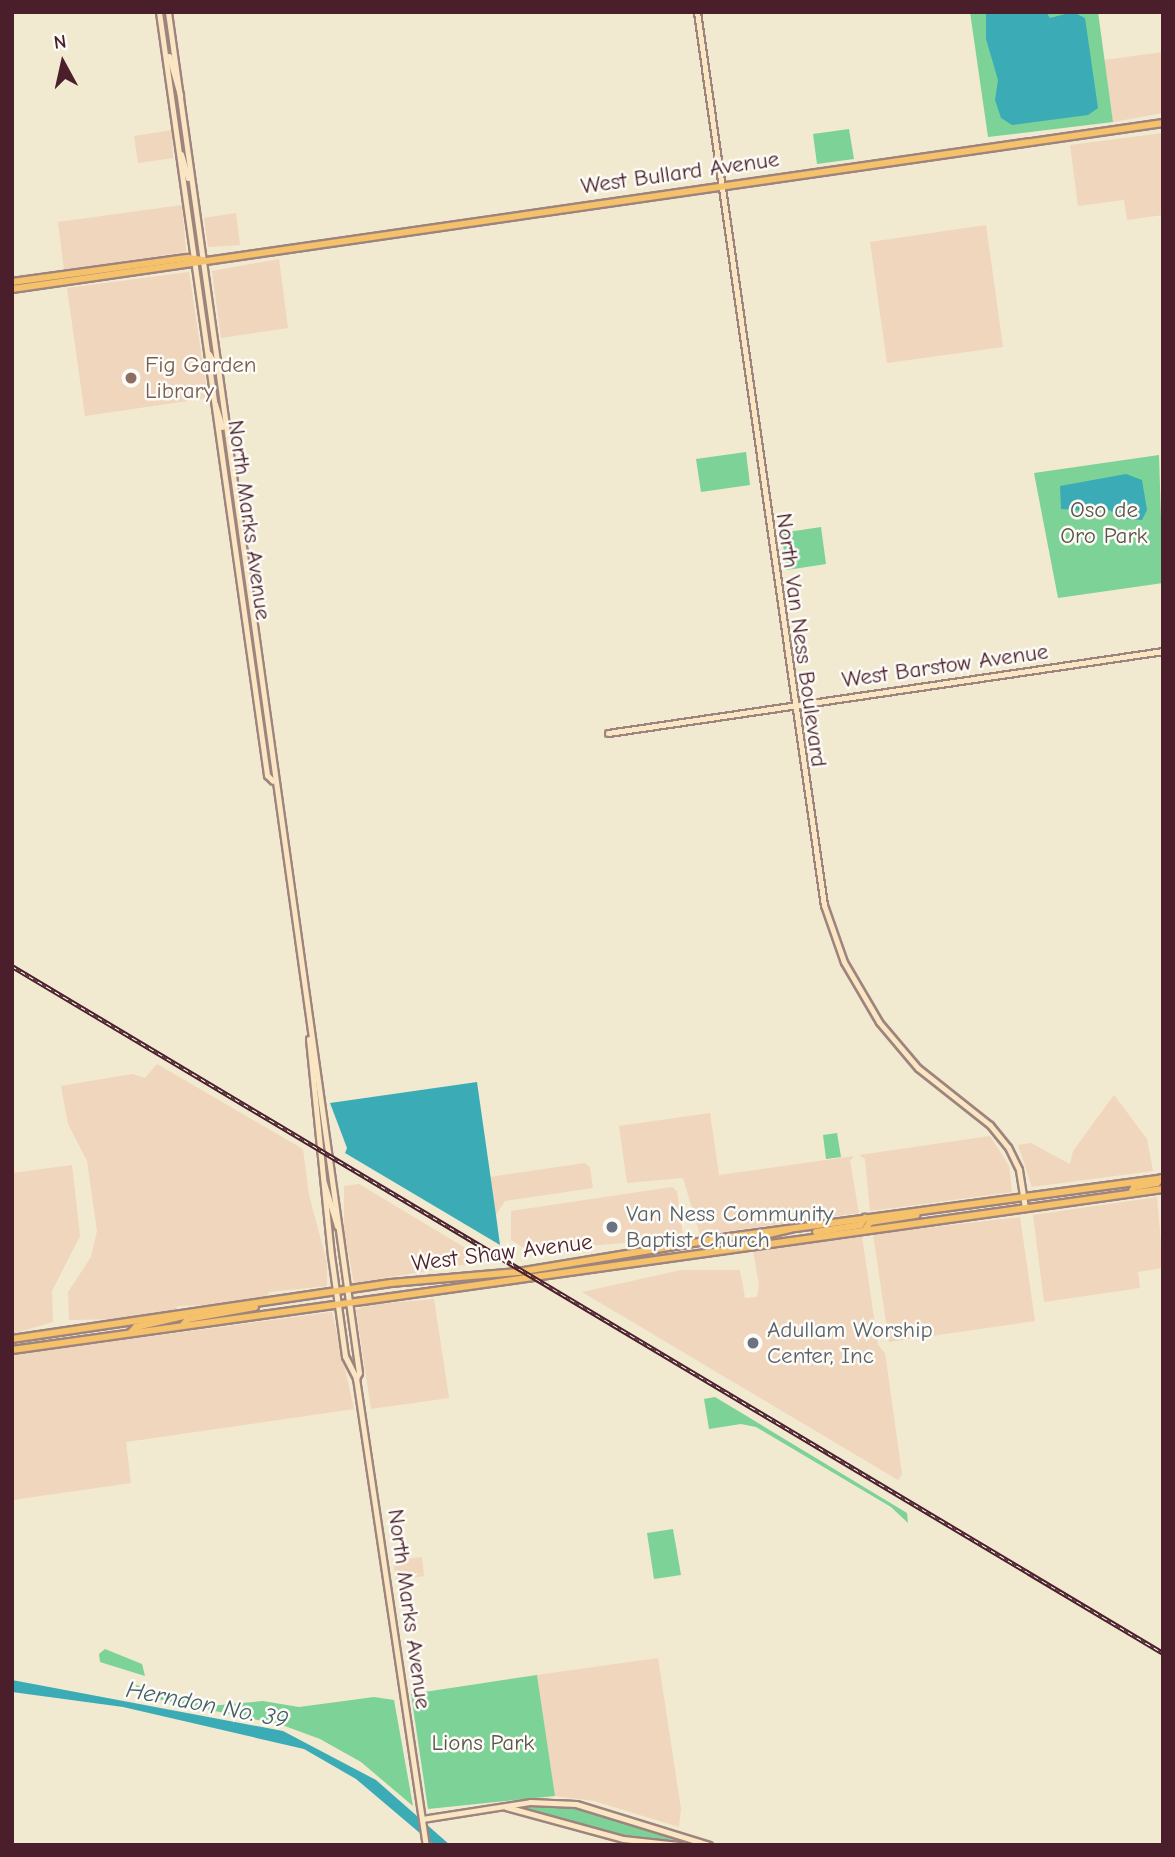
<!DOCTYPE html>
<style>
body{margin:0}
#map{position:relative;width:1175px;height:1857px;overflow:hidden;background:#f2e9d1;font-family:"Comic Neue",sans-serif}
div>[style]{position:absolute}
.built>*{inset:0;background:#efd6bc}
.green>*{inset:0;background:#7cd297}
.water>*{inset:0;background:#3bacb6}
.roads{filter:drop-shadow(2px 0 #9e847e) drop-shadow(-2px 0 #9e847e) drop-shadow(0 2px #9e847e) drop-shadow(0 -2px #9e847e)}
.secondary>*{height:5px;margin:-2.5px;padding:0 2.5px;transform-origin:2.5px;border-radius:2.5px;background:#fbe6c4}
.primary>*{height:6px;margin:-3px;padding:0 3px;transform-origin:3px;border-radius:3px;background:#f5c16b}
.rail>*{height:4.5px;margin-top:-2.25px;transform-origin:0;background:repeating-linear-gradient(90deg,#fdfcf7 0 5px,#4a1f2b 0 10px);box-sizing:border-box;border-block:2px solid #4a1f2b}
.dots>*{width:19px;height:19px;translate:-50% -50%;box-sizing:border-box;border:4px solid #fdfcf7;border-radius:50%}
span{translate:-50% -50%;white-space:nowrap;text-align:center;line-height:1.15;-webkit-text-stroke:5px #fdfcf7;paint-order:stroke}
.street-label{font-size:23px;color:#4a1f2b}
.education-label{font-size:23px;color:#785e54}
.left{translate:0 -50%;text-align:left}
.park-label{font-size:23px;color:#59554b}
.worship-label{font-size:23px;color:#5b616d}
.water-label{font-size:24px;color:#435e6a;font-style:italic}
.frame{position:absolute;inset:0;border:14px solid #4a1f2b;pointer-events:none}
.north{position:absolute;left:28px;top:28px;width:70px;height:70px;-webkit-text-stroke:5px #fdfcf7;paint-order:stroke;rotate:352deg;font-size:19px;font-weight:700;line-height:28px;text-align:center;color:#4a1f2b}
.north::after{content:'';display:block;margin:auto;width:24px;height:32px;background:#4a1f2b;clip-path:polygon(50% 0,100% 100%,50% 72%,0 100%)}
</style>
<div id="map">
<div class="built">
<div style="clip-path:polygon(1163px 52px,1163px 113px,1113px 122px,1104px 60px)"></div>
<div style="clip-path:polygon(172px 130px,173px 158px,138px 163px,134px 136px)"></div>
<div style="clip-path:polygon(1163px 133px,1163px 215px,1127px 220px,1124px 200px,1078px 206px,1070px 145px)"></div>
<div style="clip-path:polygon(182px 205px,186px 252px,64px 270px,58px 222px)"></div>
<div style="clip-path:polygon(236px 213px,240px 245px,208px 247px,204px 218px)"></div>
<div style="clip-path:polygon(986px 225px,1003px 347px,887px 363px,870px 242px)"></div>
<div style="clip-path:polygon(279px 259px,288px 328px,221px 338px,212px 271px)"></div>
<div style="clip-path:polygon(189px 272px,208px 398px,85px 416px,67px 288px)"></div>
<div style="clip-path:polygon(157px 1064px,303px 1149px,309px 1195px,327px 1263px,327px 1286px,269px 1292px,267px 1297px,226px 1304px,178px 1306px,174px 1311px,116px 1319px,69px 1320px,68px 1292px,91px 1257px,97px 1231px,87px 1161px,68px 1124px,61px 1086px,132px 1074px,145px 1078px)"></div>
<div style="clip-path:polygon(1114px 1095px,1147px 1139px,1153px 1171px,1032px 1187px,1018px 1145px,1031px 1143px,1070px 1164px,1073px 1151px)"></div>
<div style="clip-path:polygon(710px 1113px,719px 1175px,854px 1156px,850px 1161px,859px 1213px,700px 1235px,683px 1178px,627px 1183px,619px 1126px)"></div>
<div style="clip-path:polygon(990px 1136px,1009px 1166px,1012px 1192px,870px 1211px,865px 1159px,859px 1155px)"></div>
<div style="clip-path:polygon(585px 1163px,590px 1167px,593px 1188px,505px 1201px,496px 1215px,490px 1177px)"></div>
<div style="clip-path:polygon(72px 1165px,80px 1236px,52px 1291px,53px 1322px,12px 1334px,12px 1173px)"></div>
<div style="clip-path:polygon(359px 1184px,487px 1261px,354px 1283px,344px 1231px,344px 1186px)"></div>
<div style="clip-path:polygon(672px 1187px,677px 1191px,683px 1234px,680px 1238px,529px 1251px,511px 1240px,511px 1211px)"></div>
<div style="clip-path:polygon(1157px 1197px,1163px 1268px,1138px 1272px,1140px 1288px,1044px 1302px,1033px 1215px)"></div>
<div style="clip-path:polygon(1020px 1217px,1035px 1321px,889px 1342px,873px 1234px)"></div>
<div style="clip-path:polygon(862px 1236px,878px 1345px,885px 1353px,902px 1474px,898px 1480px,582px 1292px,681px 1270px,740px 1270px,745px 1298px,757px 1297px,759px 1285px,753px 1250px)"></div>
<div style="clip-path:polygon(434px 1299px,449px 1398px,371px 1409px,356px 1310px,367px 1305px)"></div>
<div style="clip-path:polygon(332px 1312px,354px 1409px,126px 1442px,131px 1483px,12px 1500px,12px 1355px)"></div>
<div style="clip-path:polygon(422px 1557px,424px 1576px,396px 1580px,393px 1561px)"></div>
<div style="clip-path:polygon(658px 1658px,681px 1809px,679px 1827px,594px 1801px,555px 1796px,537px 1675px)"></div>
</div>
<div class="green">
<div style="clip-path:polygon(970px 12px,1098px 12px,1113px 122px,988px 137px)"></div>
<div style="clip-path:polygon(849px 129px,854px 159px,817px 164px,813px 134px)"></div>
<div style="clip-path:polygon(746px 452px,750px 485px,701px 492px,696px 459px)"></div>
<div style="clip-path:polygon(1159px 455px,1163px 583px,1058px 598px,1034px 473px)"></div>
<div style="clip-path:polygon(821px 527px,826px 564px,787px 570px,781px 533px)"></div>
<div style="clip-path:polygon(837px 1133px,841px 1157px,826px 1159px,823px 1135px)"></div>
<div style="clip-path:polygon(715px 1397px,907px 1513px,908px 1523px,891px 1507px,756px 1427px,741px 1424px,709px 1429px,704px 1399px)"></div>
<div style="clip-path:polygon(673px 1529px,681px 1575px,654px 1579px,647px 1533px)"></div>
<div style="clip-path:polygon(105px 1649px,142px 1664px,145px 1676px,100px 1662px,99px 1654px)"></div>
<div style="clip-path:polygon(537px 1675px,555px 1796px,428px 1809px,411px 1694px)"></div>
<div style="clip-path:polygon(136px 1685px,209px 1706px,263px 1701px,299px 1707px,374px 1697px,394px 1700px,413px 1806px,361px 1762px,320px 1739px,282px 1725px,138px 1695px)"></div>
<div style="clip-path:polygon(533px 1804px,581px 1808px,675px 1836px,674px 1840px,622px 1837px,514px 1806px)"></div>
</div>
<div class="water">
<div style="clip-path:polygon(986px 12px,1046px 12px,1050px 18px,1073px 12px,1085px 18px,1098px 108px,1088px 115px,1012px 125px,1001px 118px,995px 100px,998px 80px,986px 39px)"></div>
<div style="clip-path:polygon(1126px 474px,1142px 480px,1147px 510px,1142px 520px,1126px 519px,1101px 506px,1089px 511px,1061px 509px,1060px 486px)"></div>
<div style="clip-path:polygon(477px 1082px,496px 1215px,500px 1245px,345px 1153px,347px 1148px,330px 1103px)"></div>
<div style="clip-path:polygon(12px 1680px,283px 1731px,376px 1780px,450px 1845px,434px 1845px,356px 1779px,304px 1749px,123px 1707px,12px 1692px)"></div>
</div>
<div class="roads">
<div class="secondary">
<div style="left:159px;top:12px;width:771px;rotate:81.94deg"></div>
<div style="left:267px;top:775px;width:8px;rotate:45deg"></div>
<div style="left:168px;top:12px;width:1374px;rotate:82.01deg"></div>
<div style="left:359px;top:1373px;width:6px;rotate:121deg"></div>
<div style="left:356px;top:1378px;width:472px;rotate:81.5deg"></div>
<div style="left:697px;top:12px;width:902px;rotate:81.91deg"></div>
<div style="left:824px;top:905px;width:60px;rotate:70.7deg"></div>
<div style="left:844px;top:962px;width:69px;rotate:59.7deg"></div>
<div style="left:879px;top:1022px;width:60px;rotate:49.7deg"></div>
<div style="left:918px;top:1068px;width:92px;rotate:38.4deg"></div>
<div style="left:990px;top:1125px;width:28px;rotate:51deg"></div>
<div style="left:1008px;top:1147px;width:25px;rotate:64deg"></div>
<div style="left:1019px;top:1170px;width:38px;rotate:81deg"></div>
<div style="left:169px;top:56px;width:41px;rotate:74.2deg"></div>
<div style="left:181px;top:154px;width:25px;rotate:74deg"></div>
<div style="left:209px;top:354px;width:19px;rotate:62deg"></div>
<div style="left:215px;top:404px;width:24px;rotate:73deg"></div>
<div style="left:608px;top:733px;width:561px;rotate:-8.4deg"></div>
<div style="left:309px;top:1039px;width:217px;rotate:84.2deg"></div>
<div style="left:331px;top:1255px;width:102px;rotate:82.1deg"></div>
<div style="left:345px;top:1356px;width:25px;rotate:63deg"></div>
<div style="left:324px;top:1183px;width:45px;rotate:73.2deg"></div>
<div style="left:506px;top:1807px;width:121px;rotate:15.3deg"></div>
<div style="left:623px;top:1839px;width:56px;rotate:6.1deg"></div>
<div style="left:422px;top:1819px;width:109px;rotate:-8.9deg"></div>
<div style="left:530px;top:1802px;width:46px;rotate:2.5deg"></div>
<div style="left:576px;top:1804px;width:139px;rotate:17.1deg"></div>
</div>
<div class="primary">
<div style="left:12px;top:282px;width:178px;rotate:-7.8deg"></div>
<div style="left:188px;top:258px;width:15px;rotate:8deg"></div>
<div style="left:12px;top:289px;width:1163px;rotate:-8.21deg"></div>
<div style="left:1131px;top:1193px;width:7px;rotate:-63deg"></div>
<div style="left:1134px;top:1187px;width:23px;rotate:-10deg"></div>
<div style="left:1157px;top:1183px;width:6px;rotate:-51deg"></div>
<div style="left:866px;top:1228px;width:7px;rotate:-56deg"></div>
<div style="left:870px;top:1222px;width:47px;rotate:-8.7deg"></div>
<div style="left:816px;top:1232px;width:45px;rotate:-9deg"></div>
<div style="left:860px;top:1225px;width:9px;rotate:-54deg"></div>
<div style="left:742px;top:1245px;width:8px;rotate:-45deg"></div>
<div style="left:748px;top:1239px;width:43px;rotate:-13.4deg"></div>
<div style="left:183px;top:1325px;width:8px;rotate:-50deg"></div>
<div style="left:188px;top:1319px;width:68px;rotate:-10.2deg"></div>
<div style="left:131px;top:1332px;width:7px;rotate:-45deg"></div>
<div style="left:136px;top:1327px;width:49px;rotate:-12.9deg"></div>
<div style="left:12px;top:1339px;width:383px;rotate:-8.4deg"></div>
<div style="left:391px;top:1283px;width:127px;rotate:-5deg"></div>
<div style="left:518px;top:1272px;width:214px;rotate:-9.4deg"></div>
<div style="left:729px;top:1237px;width:438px;rotate:-7.7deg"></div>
<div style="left:12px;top:1350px;width:1162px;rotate:-7.96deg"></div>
</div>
</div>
<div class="rail">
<div style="left:12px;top:966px;width:1340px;rotate:30.83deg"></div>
</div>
<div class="dots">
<div style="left:131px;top:378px;background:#8d6e63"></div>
<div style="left:612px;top:1227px;background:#6b7280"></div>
<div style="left:753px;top:1343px;background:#6b7280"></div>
</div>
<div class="street-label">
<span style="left:680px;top:173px;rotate:-8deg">West Bullard Avenue</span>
<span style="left:249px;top:520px;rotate:82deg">North Marks Avenue</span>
<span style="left:801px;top:640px;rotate:82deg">North Van Ness Boulevard</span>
<span style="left:945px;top:666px;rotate:-8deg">West Barstow Avenue</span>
<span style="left:502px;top:1253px;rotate:-7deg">West Shaw Avenue</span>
<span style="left:409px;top:1609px;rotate:82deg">North Marks Avenue</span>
</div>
<div class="education-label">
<span class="left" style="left:145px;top:378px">Fig Garden<br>Library</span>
</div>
<div class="park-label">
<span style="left:1104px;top:523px">Oso de<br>Oro Park</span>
<span style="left:483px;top:1743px">Lions Park</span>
</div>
<div class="worship-label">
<span class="left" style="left:626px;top:1227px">Van Ness Community<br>Baptist Church</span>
<span class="left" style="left:767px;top:1343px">Adullam Worship<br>Center, Inc</span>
</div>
<div class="water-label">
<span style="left:207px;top:1705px;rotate:11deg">Herndon No. 39</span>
</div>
<div class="frame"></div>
<div class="north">N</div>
</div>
